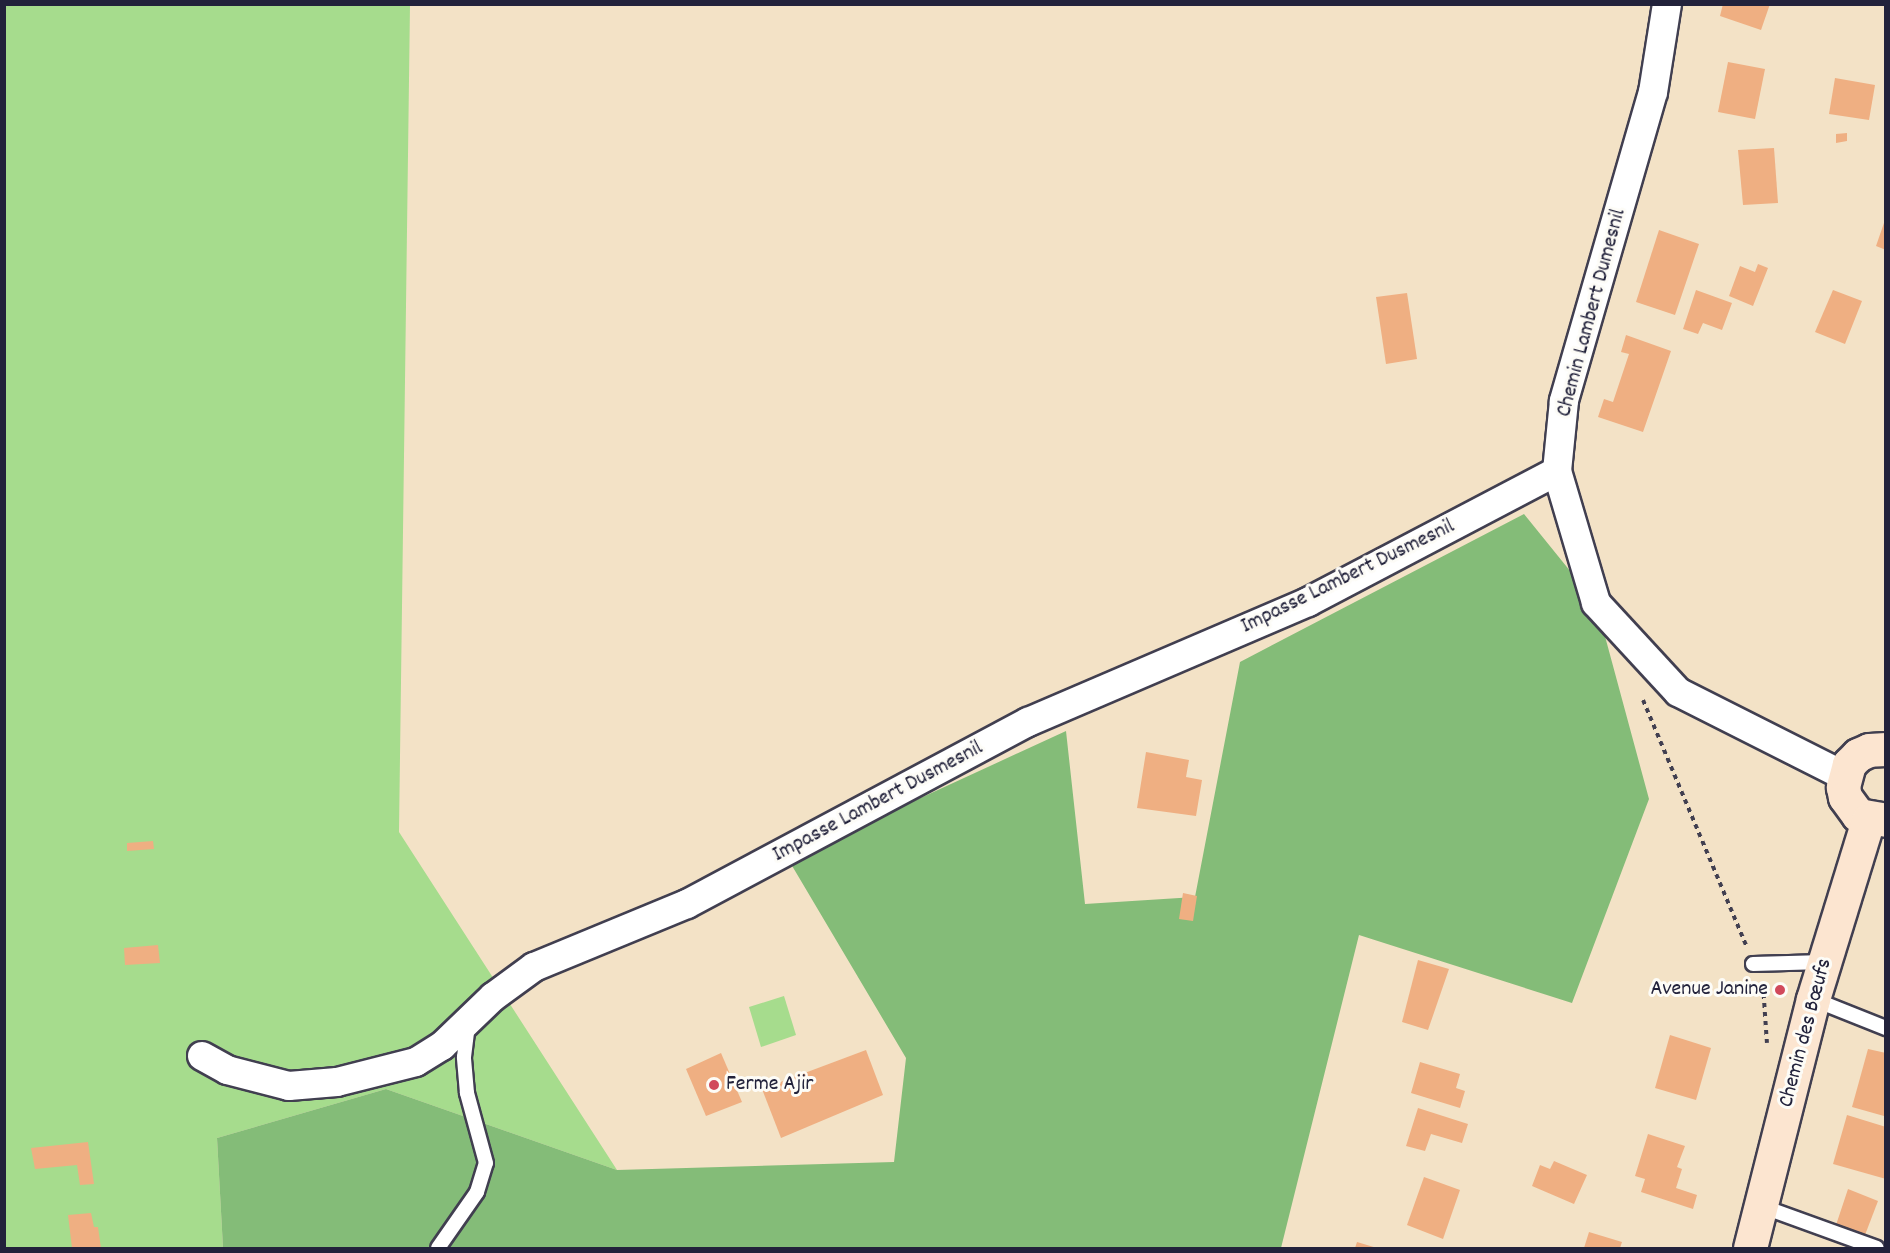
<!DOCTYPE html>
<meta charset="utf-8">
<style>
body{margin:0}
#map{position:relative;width:1890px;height:1253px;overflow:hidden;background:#f3e2c6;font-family:Dekko,sans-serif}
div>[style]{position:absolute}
.green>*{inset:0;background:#a6dc8d}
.forest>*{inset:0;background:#84bc78}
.building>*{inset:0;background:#efaf82}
.path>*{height:4px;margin-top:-2px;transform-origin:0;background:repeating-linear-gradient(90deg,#413f50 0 4.5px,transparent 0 9px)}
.roads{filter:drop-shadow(2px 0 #413f50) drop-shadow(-2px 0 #413f50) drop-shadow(0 2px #413f50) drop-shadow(0 -2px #413f50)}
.lane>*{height:14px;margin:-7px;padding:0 7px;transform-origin:7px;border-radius:7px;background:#fff}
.street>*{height:28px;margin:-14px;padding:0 14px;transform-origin:14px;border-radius:14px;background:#fff}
.secondary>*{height:33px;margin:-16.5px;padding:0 16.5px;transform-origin:16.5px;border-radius:16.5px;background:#fce5d0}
.dots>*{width:16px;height:16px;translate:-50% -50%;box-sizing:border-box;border:3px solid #fdfcf7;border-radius:50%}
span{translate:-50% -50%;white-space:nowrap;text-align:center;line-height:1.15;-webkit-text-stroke:6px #fdfcf7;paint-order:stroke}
.street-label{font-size:22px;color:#22223b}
.poi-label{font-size:22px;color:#22223b}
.right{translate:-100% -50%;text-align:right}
.left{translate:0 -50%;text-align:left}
.frame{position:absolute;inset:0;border:6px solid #22223b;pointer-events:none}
</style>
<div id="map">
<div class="green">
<div style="clip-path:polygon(5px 5px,410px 5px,399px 832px,617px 1170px,386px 1089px,217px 1138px,223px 1248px,5px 1248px)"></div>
<div style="clip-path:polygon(784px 996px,796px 1035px,761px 1047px,749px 1007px)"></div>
</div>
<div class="forest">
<div style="clip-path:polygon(1524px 514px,1596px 603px,1649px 799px,1572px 1003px,1359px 935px,1281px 1248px,223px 1248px,217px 1138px,386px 1089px,617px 1170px,894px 1162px,906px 1058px,788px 859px,1066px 731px,1085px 904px,1195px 897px,1240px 662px)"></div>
</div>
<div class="building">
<div style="clip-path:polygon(1723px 4px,1770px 4px,1761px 30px,1720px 16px)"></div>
<div style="clip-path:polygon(1728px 62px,1765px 69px,1755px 119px,1718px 112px)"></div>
<div style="clip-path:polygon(1835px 78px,1875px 85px,1869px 120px,1829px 114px)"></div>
<div style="clip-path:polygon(1847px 133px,1847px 141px,1836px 143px,1836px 134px)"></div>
<div style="clip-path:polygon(1774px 148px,1778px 203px,1743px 205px,1738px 150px)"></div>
<div style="clip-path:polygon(1885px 220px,1886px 220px,1886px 250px,1876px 246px)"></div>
<div style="clip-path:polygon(1659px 230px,1699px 244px,1675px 315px,1636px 302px)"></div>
<div style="clip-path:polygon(1758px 264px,1768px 268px,1753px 306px,1729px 296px,1740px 266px,1755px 272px)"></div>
<div style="clip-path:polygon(1696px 290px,1732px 303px,1722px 330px,1703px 323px,1698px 334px,1683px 329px)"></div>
<div style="clip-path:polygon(1833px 290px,1862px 301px,1845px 344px,1815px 332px)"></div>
<div style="clip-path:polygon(1407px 293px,1417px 359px,1386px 364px,1376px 297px)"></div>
<div style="clip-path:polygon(1626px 335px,1671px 351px,1643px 432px,1598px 417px,1604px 399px,1613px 402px,1629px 354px,1621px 352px)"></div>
<div style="clip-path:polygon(1146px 752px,1189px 760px,1186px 777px,1202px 780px,1196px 816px,1137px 808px)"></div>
<div style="clip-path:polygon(153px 841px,154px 849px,127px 851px,127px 843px)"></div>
<div style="clip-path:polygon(1183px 893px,1197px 896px,1193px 921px,1179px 919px)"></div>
<div style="clip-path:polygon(158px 945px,160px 963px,125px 965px,124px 948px)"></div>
<div style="clip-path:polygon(1418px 960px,1449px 969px,1428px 1030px,1402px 1022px)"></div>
<div style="clip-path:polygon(1670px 1035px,1711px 1048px,1696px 1100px,1655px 1088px)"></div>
<div style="clip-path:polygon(1868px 1049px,1886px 1053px,1884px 1116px,1852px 1107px)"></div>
<div style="clip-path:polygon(866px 1050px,883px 1095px,781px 1138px,762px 1089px)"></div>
<div style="clip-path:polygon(721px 1053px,742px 1102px,706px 1116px,686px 1069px)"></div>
<div style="clip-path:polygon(1420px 1062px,1460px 1074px,1456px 1088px,1465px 1091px,1460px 1108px,1411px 1093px)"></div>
<div style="clip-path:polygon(1418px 1108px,1468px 1124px,1462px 1143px,1431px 1134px,1425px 1151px,1406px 1146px)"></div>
<div style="clip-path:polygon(1847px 1115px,1886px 1127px,1886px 1179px,1833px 1164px)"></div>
<div style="clip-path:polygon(1648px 1134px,1685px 1146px,1677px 1167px,1682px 1169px,1676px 1188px,1697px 1195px,1693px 1209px,1641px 1192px,1645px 1179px,1635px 1176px)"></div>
<div style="clip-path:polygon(88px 1142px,94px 1184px,80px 1185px,77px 1165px,35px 1169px,31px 1148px)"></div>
<div style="clip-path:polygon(1554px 1161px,1587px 1175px,1574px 1204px,1532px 1186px,1540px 1165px,1550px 1169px)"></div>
<div style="clip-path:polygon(1424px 1177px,1460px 1190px,1443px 1239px,1407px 1225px)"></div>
<div style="clip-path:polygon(1848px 1189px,1878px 1201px,1865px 1235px,1836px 1225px)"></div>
<div style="clip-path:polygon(91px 1213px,94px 1227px,98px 1227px,101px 1248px,72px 1248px,68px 1215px)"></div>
<div style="clip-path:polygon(1589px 1232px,1622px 1242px,1620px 1248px,1584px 1248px)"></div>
<div style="clip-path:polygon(1357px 1242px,1377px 1248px,1355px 1248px)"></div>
</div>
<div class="path">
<div style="left:1643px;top:700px;width:266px;rotate:67.2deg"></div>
<div style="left:1763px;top:985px;width:58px;rotate:86.1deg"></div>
</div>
<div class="roads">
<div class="lane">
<div style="left:1753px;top:964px;width:71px;rotate:-1.6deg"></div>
<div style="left:1813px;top:999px;width:79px;rotate:21.7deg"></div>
<div style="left:1761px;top:1206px;width:123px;rotate:19.9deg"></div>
<div style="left:438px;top:1248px;width:68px;rotate:-55.1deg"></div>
<div style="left:477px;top:1192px;width:30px;rotate:-73deg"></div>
<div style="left:486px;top:1163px;width:73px;rotate:-105.2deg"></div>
<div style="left:467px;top:1093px;width:36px;rotate:-95deg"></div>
<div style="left:464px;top:1057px;width:31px;rotate:-83deg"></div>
</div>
<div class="street">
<div style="left:1667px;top:4px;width:89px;rotate:99deg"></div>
<div style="left:1653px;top:92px;width:322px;rotate:106.1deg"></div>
<div style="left:1564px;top:401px;width:70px;rotate:95.7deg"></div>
<div style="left:1557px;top:471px;width:138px;rotate:73.5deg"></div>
<div style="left:1596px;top:603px;width:121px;rotate:47.3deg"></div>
<div style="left:1678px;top:692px;width:186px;rotate:26.8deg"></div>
<div style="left:202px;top:1056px;width:29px;rotate:29deg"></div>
<div style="left:227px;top:1070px;width:64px;rotate:14.5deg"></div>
<div style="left:289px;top:1086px;width:48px;rotate:-4.8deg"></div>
<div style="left:337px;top:1082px;width:81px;rotate:-14.2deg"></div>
<div style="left:416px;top:1062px;width:31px;rotate:-32deg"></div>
<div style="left:442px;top:1046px;width:71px;rotate:-43.9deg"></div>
<div style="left:493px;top:997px;width:51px;rotate:-36.2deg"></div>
<div style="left:534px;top:967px;width:165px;rotate:-22.4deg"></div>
<div style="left:687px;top:904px;width:387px;rotate:-28.1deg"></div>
<div style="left:1028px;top:722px;width:305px;rotate:-23.2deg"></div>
<div style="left:1308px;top:602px;width:281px;rotate:-27.7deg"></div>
</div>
<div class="secondary">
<div style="left:1886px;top:749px;width:17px;rotate:177deg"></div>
<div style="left:1869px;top:750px;width:12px;rotate:156deg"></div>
<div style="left:1858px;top:755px;width:13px;rotate:135deg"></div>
<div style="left:1849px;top:764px;width:24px;rotate:105deg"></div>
<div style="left:1843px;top:787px;width:10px;rotate:79deg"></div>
<div style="left:1845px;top:797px;width:22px;rotate:54deg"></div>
<div style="left:1858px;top:815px;width:28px;rotate:10deg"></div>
<div style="left:1750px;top:1248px;width:257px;rotate:-75.8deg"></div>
<div style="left:1813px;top:999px;width:187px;rotate:-72.9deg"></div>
</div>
</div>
<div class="dots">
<div style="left:1780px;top:990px;background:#d1495b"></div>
<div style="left:714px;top:1085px;background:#d1495b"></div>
</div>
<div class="street-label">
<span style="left:1592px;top:313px;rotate:-75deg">Chemin Lambert Dumesnil</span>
<span style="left:1348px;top:577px;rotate:-26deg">Impasse Lambert Dusmesnil</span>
<span style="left:878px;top:802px;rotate:-28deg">Impasse Lambert Dusmesnil</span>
<span style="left:1806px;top:1033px;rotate:-75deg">Chemin des Bœufs</span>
</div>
<div class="poi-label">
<span class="right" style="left:1768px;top:990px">Avenue Janine</span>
<span class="left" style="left:726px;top:1085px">Ferme Ajir</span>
</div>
<div class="frame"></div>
</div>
